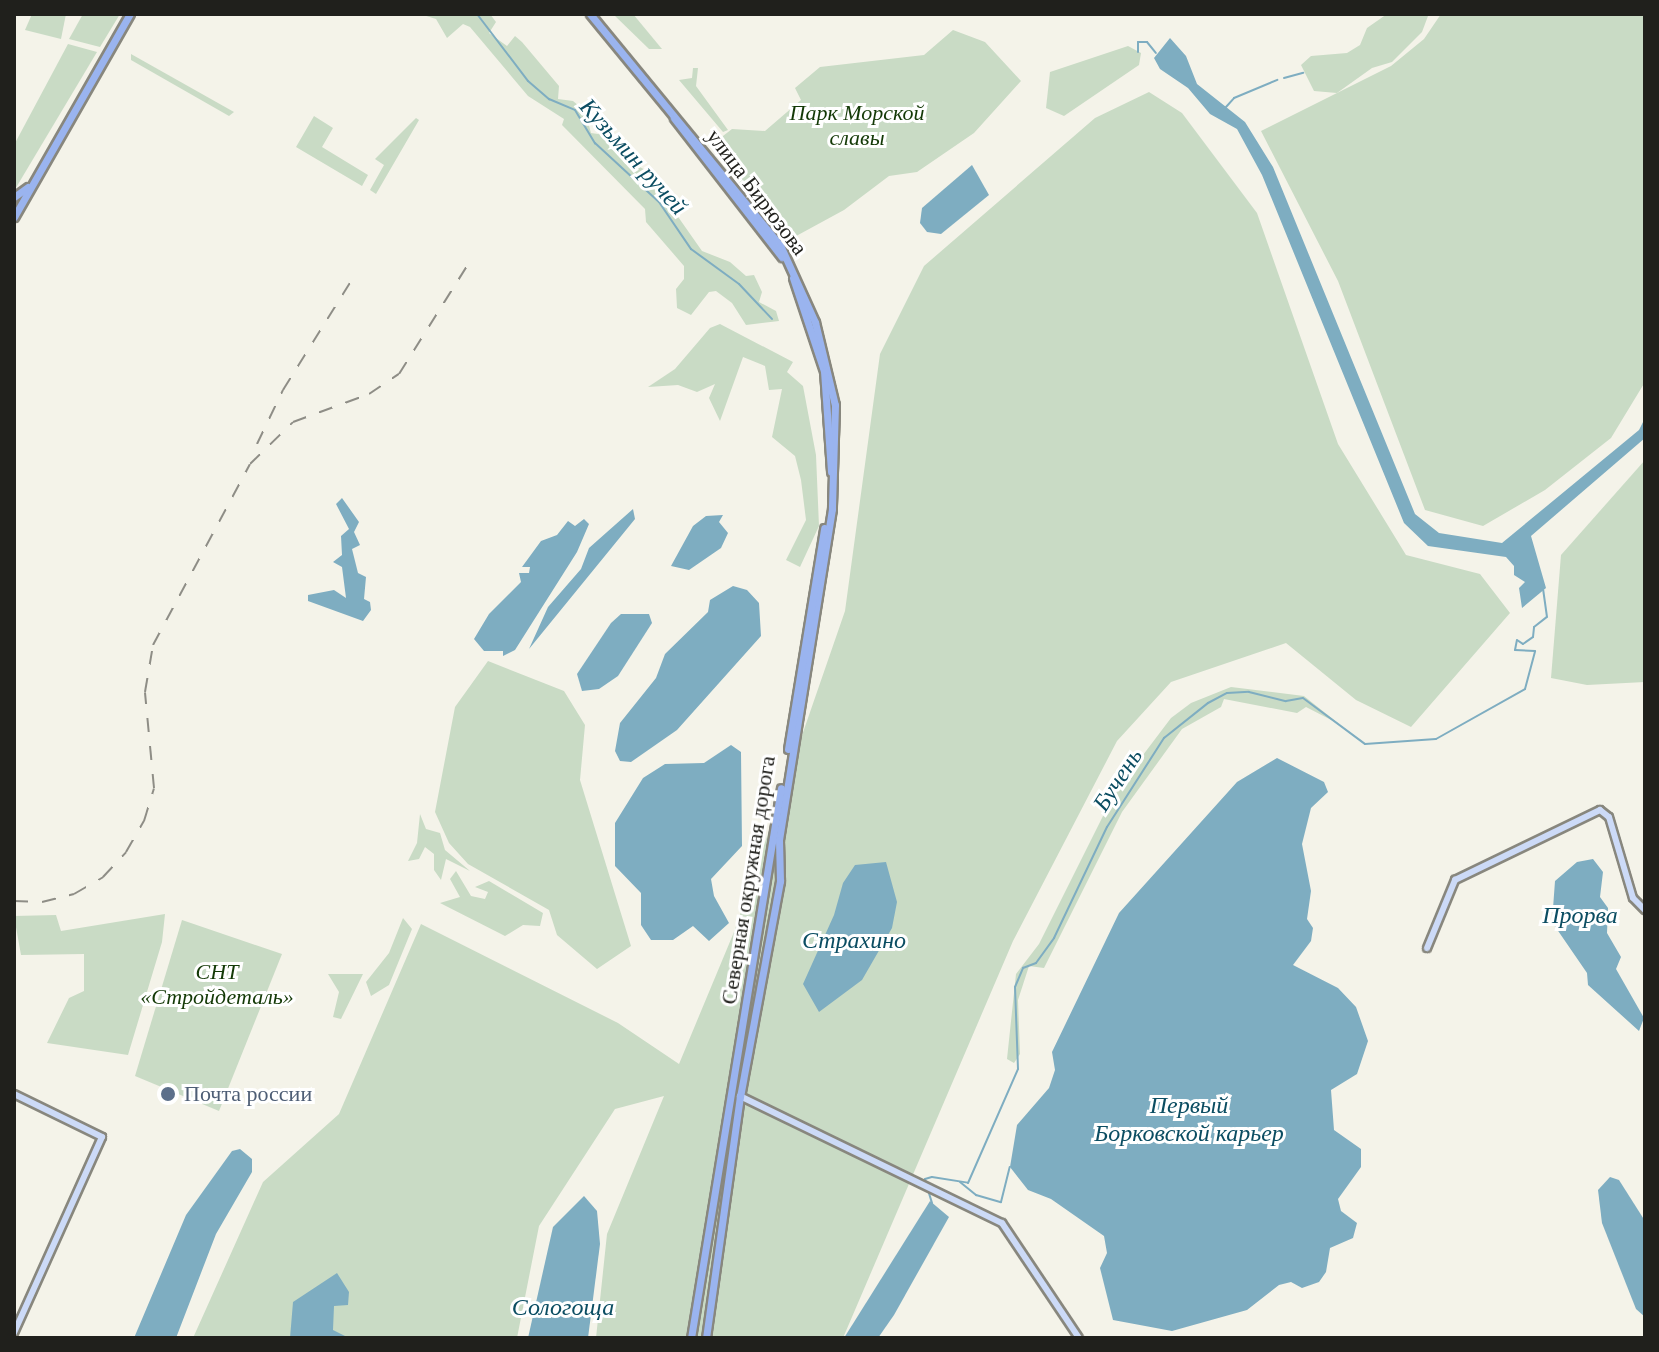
<!DOCTYPE html>
<meta charset="utf-8">
<style>
body{margin:0}
#map{position:relative;width:1659px;height:1352px;overflow:hidden;background:#f4f3e9;font-family:"Times New Roman",serif}
div>[style]{position:absolute}
.green>*{inset:0;background:#c9dbc5}
.water>*{inset:0;background:#7eadc1}
.stream>*{height:2px;margin:-1px;padding:0 1px;transform-origin:1px;border-radius:1px;background:#7eadc1}
.roads{filter:drop-shadow(2px 0 #88877e) drop-shadow(-2px 0 #88877e) drop-shadow(0 2px #88877e) drop-shadow(0 -2px #88877e)}
.secondary>*{height:6px;margin:-3px;padding:0 3px;transform-origin:3px;border-radius:3px;background:#ccdaf7}
.primary>*{height:7px;margin:-3.5px;padding:0 3.5px;transform-origin:3.5px;border-radius:3.5px;background:#9ab4ef}
.rail>*{height:2px;margin-top:-1px;transform-origin:0;background:repeating-linear-gradient(90deg,#8e8d86 0 14px,transparent 0 28px)}
.dots>*{width:22px;height:22px;translate:-50% -50%;box-sizing:border-box;border:4px solid #fff;border-radius:50%}
span{translate:-50% -50%;white-space:nowrap;text-align:center;line-height:1.15;-webkit-text-stroke:6px #fff;paint-order:stroke}
.park-label{font-size:22px;color:#133906;font-style:italic}
.street-label{font-size:22px;color:#20201c}
.service-label{font-size:22px;color:#4e5e75}
.left{translate:0 -50%;text-align:left}
.water-label{font-size:24px;color:#0b4d62;font-style:italic}
.frame{position:absolute;inset:0;border:16px solid #20201c;pointer-events:none}
</style>
<div id="map">
<div class="green">
<div style="clip-path:polygon(32px 14px,66px 14px,61px 39px,25px 30px)"></div>
<div style="clip-path:polygon(83px 14px,120px 14px,100px 47px,69px 39px)"></div>
<div style="clip-path:polygon(420px 14px,490px 14px,496px 22px,489px 33px,507px 46px,515px 36px,522px 42px,559px 86px,558px 99px,573px 101px,585px 111px,591px 133px,612px 136px,622px 156px,630px 153px,631px 162px,654px 175px,655px 193px,667px 201px,702px 251px,730px 262px,746px 276px,754px 275px,762px 292px,759px 302px,776px 311px,779px 321px,746px 325px,732px 303px,716px 291px,709px 292px,691px 315px,677px 308px,676px 289px,684px 279px,684px 266px,646px 222px,645px 209px,562px 125px,564px 119px,528px 96px,470px 27px,463px 24px,447px 38px,436px 19px)"></div>
<div style="clip-path:polygon(613px 14px,633px 14px,662px 49px,649px 49px)"></div>
<div style="clip-path:polygon(1387px 14px,1428px 16px,1422px 32px,1392px 62px,1372px 68px,1337px 93px,1314px 91px,1301px 65px,1311px 56px,1347px 53px,1360px 45px,1367px 28px)"></div>
<div style="clip-path:polygon(1441px 14px,1645px 14px,1645px 382px,1611px 438px,1545px 490px,1483px 526px,1425px 510px,1338px 281px,1261px 131px,1391px 66px,1424px 39px)"></div>
<div style="clip-path:polygon(953px 30px,985px 42px,1021px 81px,974px 133px,917px 172px,889px 176px,844px 210px,787px 241px,710px 146px,732px 129px,765px 131px,801px 100px,795px 88px,820px 67px,924px 55px)"></div>
<div style="clip-path:polygon(68px 44px,97px 52px,14px 191px,14px 145px)"></div>
<div style="clip-path:polygon(1128px 46px,1141px 53px,1139px 65px,1064px 116px,1046px 108px,1050px 72px)"></div>
<div style="clip-path:polygon(131px 54px,234px 112px,229px 116px,131px 60px)"></div>
<div style="clip-path:polygon(693px 68px,698px 68px,696px 86px,728px 130px,723px 132px,679px 80px,692px 78px)"></div>
<div style="clip-path:polygon(1149px 92px,1182px 113px,1257px 213px,1338px 444px,1406px 555px,1480px 574px,1510px 613px,1411px 727px,1356px 700px,1286px 643px,1171px 682px,1117px 741px,1013px 941px,843px 1338px,596px 1338px,607px 1234px,664px 1096px,615px 1109px,539px 1226px,517px 1338px,193px 1338px,263px 1182px,339px 1114px,421px 924px,618px 1023px,679px 1064px,734px 932px,845px 611px,880px 354px,924px 266px,1095px 118px)"></div>
<div style="clip-path:polygon(314px 116px,333px 128px,322px 147px,368px 175px,362px 186px,296px 147px)"></div>
<div style="clip-path:polygon(416px 118px,419px 120px,376px 194px,370px 190px,384px 165px,375px 159px)"></div>
<div style="clip-path:polygon(720px 324px,793px 362px,787px 372px,803px 386px,816px 455px,819px 526px,800px 567px,786px 560px,806px 520px,801px 480px,795px 456px,772px 437px,782px 389px,769px 390px,765px 366px,743px 357px,720px 421px,709px 398px,715px 384px,697px 392px,678px 385px,648px 387px,675px 369px,710px 328px)"></div>
<div style="clip-path:polygon(1645px 460px,1645px 682px,1587px 685px,1551px 678px,1561px 555px)"></div>
<div style="clip-path:polygon(488px 661px,564px 691px,585px 725px,580px 780px,631px 946px,597px 969px,557px 935px,549px 910px,468px 864px,449px 843px,435px 812px,455px 707px)"></div>
<div style="clip-path:polygon(1231px 687px,1304px 696px,1339px 724px,1306px 707px,1297px 713px,1224px 699px,1221px 707px,1182px 729px,1122px 812px,1044px 968px,1029px 966px,1018px 1000px,1020px 1054px,1014px 1063px,1007px 1059px,1016px 974px,1039px 944px,1115px 792px,1171px 718px,1191px 703px)"></div>
<div style="clip-path:polygon(420px 814px,426px 829px,440px 833px,445px 850px,470px 871px,446px 859px,441px 880px,434px 870px,434px 854px,425px 847px,419px 859px,408px 861px,417px 843px)"></div>
<div style="clip-path:polygon(456px 871px,471px 896px,485px 899px,488px 892px,475px 887px,489px 881px,543px 913px,540px 926px,523px 925px,505px 936px,440px 903px,460px 897px,450px 879px)"></div>
<div style="clip-path:polygon(165px 914px,162px 942px,128px 1055px,47px 1043px,69px 998px,84px 991px,84px 954px,21px 955px,14px 916px,56px 915px,61px 931px)"></div>
<div style="clip-path:polygon(403px 918px,412px 929px,389px 985px,371px 996px,366px 982px,389px 953px)"></div>
<div style="clip-path:polygon(182px 920px,282px 954px,219px 1111px,135px 1076px)"></div>
<div style="clip-path:polygon(328px 974px,363px 974px,341px 1019px,333px 1017px,339px 992px)"></div>
</div>
<div class="water">
<div style="clip-path:polygon(1170px 38px,1186px 56px,1197px 84px,1245px 122px,1273px 167px,1415px 514px,1439px 533px,1502px 543px,1639px 430px,1645px 418px,1645px 438px,1531px 536px,1546px 588px,1522px 608px,1519px 588px,1525px 582px,1514px 575px,1514px 566px,1506px 557px,1428px 546px,1404px 523px,1262px 175px,1237px 129px,1210px 114px,1188px 88px,1160px 69px,1154px 58px)"></div>
<div style="clip-path:polygon(972px 165px,989px 195px,941px 234px,927px 232px,920px 223px,922px 208px)"></div>
<div style="clip-path:polygon(342px 498px,359px 522px,354px 532px,360px 545px,352px 549px,358px 573px,366px 577px,364px 599px,370px 602px,371px 610px,363px 621px,308px 601px,308px 595px,334px 590px,346px 598px,342px 567px,333px 562px,342px 555px,341px 536px,349px 529px,336px 504px)"></div>
<div style="clip-path:polygon(633px 509px,635px 519px,529px 649px,548px 607px,581px 569px,589px 548px)"></div>
<div style="clip-path:polygon(723px 515px,719px 522px,728px 533px,721px 548px,689px 570px,671px 566px,693px 526px,706px 516px)"></div>
<div style="clip-path:polygon(584px 519px,589px 524px,577px 552px,515px 650px,503px 656px,503px 651px,484px 651px,474px 639px,489px 614px,521px 582px,519px 573px,529px 573px,530px 567px,522px 567px,541px 541px,557px 535px,568px 521px,575px 526px)"></div>
<div style="clip-path:polygon(733px 586px,747px 590px,759px 603px,761px 636px,677px 730px,631px 762px,620px 761px,615px 751px,620px 723px,656px 678px,665px 654px,708px 612px,710px 600px)"></div>
<div style="clip-path:polygon(649px 614px,652px 623px,618px 676px,599px 689px,582px 691px,577px 674px,611px 623px,621px 614px)"></div>
<div style="clip-path:polygon(731px 745px,741px 752px,742px 846px,711px 879px,714px 896px,729px 923px,709px 941px,693px 926px,673px 940px,651px 940px,641px 925px,641px 893px,615px 866px,615px 823px,643px 778px,665px 764px,704px 763px)"></div>
<div style="clip-path:polygon(1277px 758px,1324px 782px,1328px 792px,1311px 808px,1302px 844px,1311px 891px,1307px 919px,1313px 928px,1311px 941px,1293px 965px,1338px 988px,1356px 1007px,1368px 1041px,1357px 1074px,1331px 1090px,1334px 1130px,1361px 1149px,1361px 1167px,1338px 1199px,1341px 1211px,1357px 1223px,1353px 1238px,1330px 1248px,1326px 1272px,1319px 1282px,1302px 1288px,1291px 1282px,1279px 1285px,1247px 1310px,1172px 1331px,1113px 1320px,1100px 1268px,1107px 1253px,1104px 1236px,1051px 1199px,1028px 1190px,1010px 1167px,1017px 1125px,1049px 1088px,1055px 1070px,1052px 1052px,1119px 913px,1237px 782px)"></div>
<div style="clip-path:polygon(1593px 859px,1603px 872px,1600px 897px,1608px 908px,1607px 933px,1621px 957px,1616px 969px,1644px 1018px,1639px 1031px,1588px 985px,1587px 973px,1552px 922px,1555px 881px,1577px 862px)"></div>
<div style="clip-path:polygon(886px 862px,897px 902px,892px 928px,862px 980px,819px 1012px,803px 984px,834px 915px,843px 883px,855px 865px)"></div>
<div style="clip-path:polygon(240px 1149px,252px 1159px,252px 1172px,216px 1234px,176px 1338px,134px 1338px,186px 1215px,232px 1151px)"></div>
<div style="clip-path:polygon(1610px 1177px,1619px 1180px,1645px 1221px,1645px 1317px,1636px 1309px,1602px 1223px,1598px 1190px)"></div>
<div style="clip-path:polygon(584px 1196px,597px 1211px,600px 1244px,588px 1338px,528px 1338px,553px 1227px)"></div>
<div style="clip-path:polygon(930px 1201px,949px 1217px,894px 1315px,878px 1338px,844px 1338px)"></div>
<div style="clip-path:polygon(337px 1273px,349px 1292px,348px 1305px,334px 1306px,333px 1330px,349px 1338px,290px 1338px,293px 1302px)"></div>
</div>
<div class="stream">
<div style="left:477px;top:14px;width:84px;rotate:52.7deg"></div>
<div style="left:528px;top:81px;width:28px;rotate:41deg"></div>
<div style="left:549px;top:99px;width:28px;rotate:23deg"></div>
<div style="left:575px;top:110px;width:39px;rotate:59deg"></div>
<div style="left:595px;top:143px;width:87px;rotate:42.7deg"></div>
<div style="left:659px;top:202px;width:57px;rotate:55.8deg"></div>
<div style="left:691px;top:249px;width:59px;rotate:36.1deg"></div>
<div style="left:739px;top:284px;width:48px;rotate:46.7deg"></div>
<div style="left:1138px;top:52px;width:10px;rotate:-90deg"></div>
<div style="left:1138px;top:42px;width:9px"></div>
<div style="left:1147px;top:42px;width:14px;rotate:51deg"></div>
<div style="left:1284px;top:78px;width:20px;rotate:-15deg"></div>
<div style="left:1226px;top:107px;width:12px;rotate:-48deg"></div>
<div style="left:1234px;top:98px;width:47px;rotate:-22.7deg"></div>
<div style="left:960px;top:1182px;width:21px;rotate:39deg"></div>
<div style="left:976px;top:1195px;width:26px;rotate:16deg"></div>
<div style="left:1001px;top:1202px;width:36px;rotate:-76deg"></div>
<div style="left:926px;top:1184px;width:5px;rotate:-101deg"></div>
<div style="left:925px;top:1179px;width:7px;rotate:-16deg"></div>
<div style="left:932px;top:1177px;width:36px;rotate:9deg"></div>
<div style="left:968px;top:1183px;width:124px;rotate:-66.3deg"></div>
<div style="left:1018px;top:1069px;width:82px;rotate:-92.1deg"></div>
<div style="left:1015px;top:987px;width:21px;rotate:-67deg"></div>
<div style="left:1023px;top:968px;width:14px;rotate:-21deg"></div>
<div style="left:1036px;top:963px;width:31px;rotate:-54deg"></div>
<div style="left:1054px;top:938px;width:123px;rotate:-64.5deg"></div>
<div style="left:1107px;top:827px;width:106px;rotate:-57.4deg"></div>
<div style="left:1164px;top:738px;width:56px;rotate:-38.5deg"></div>
<div style="left:1208px;top:703px;width:21px;rotate:-28deg"></div>
<div style="left:1227px;top:693px;width:22px;rotate:-3deg"></div>
<div style="left:1249px;top:692px;width:38px;rotate:14deg"></div>
<div style="left:1286px;top:701px;width:17px;rotate:-10deg"></div>
<div style="left:1303px;top:698px;width:77px;rotate:36.6deg"></div>
<div style="left:1365px;top:744px;width:71px;rotate:-4deg"></div>
<div style="left:1436px;top:739px;width:102px;rotate:-29.3deg"></div>
<div style="left:1525px;top:689px;width:39px;rotate:-75deg"></div>
<div style="left:1535px;top:651px;width:20px;rotate:-177deg"></div>
<div style="left:1515px;top:650px;width:10px;rotate:-79deg"></div>
<div style="left:1517px;top:640px;width:7px;rotate:34deg"></div>
<div style="left:1523px;top:644px;width:12px;rotate:-35deg"></div>
<div style="left:1533px;top:637px;width:10px;rotate:-84deg"></div>
<div style="left:1534px;top:627px;width:16px;rotate:-38deg"></div>
<div style="left:1547px;top:617px;width:27px;rotate:-98deg"></div>
<div style="left:928px;top:1190px;width:14px;rotate:73deg"></div>
</div>
<div class="roads">
<div class="secondary">
<div style="left:1427px;top:948px;width:74px;rotate:-67.6deg"></div>
<div style="left:1455px;top:880px;width:161px;rotate:-25.8deg"></div>
<div style="left:1600px;top:810px;width:11px;rotate:38deg"></div>
<div style="left:1609px;top:817px;width:84px;rotate:73.5deg"></div>
<div style="left:1633px;top:898px;width:17px;rotate:45deg"></div>
<div style="left:14px;top:1094px;width:98px;rotate:26deg"></div>
<div style="left:102px;top:1137px;width:215px;rotate:114.2deg"></div>
<div style="left:740px;top:1096px;width:291px;rotate:25.9deg"></div>
<div style="left:1002px;top:1223px;width:138px;rotate:56.2deg"></div>
</div>
<div class="primary">
<div style="left:590px;top:14px;width:299px;rotate:50.6deg"></div>
<div style="left:780px;top:245px;width:85px;rotate:65.6deg"></div>
<div style="left:815px;top:322px;width:85px;rotate:76.5deg"></div>
<div style="left:835px;top:405px;width:104px;rotate:91.7deg"></div>
<div style="left:832px;top:509px;width:335px;rotate:99.1deg"></div>
<div style="left:779px;top:840px;width:41px;rotate:88.6deg"></div>
<div style="left:780px;top:881px;width:219px;rotate:100.5deg"></div>
<div style="left:740px;top:1096px;width:244px;rotate:98deg"></div>
<div style="left:674px;top:118px;width:176px;rotate:52.2deg"></div>
<div style="left:14px;top:197px;width:17px;rotate:-36deg"></div>
<div style="left:14px;top:217px;width:234px;rotate:-60.3deg"></div>
<div style="left:793px;top:278px;width:98px;rotate:71.6deg"></div>
<div style="left:824px;top:371px;width:101px;rotate:86deg"></div>
<div style="left:788px;top:749px;width:224px;rotate:-80.7deg"></div>
<div style="left:691px;top:1338px;width:557px;rotate:-80.71deg"></div>
</div>
</div>
<div class="rail">
<div style="left:257px;top:444px;width:60px;rotate:-64.3deg"></div>
<div style="left:283px;top:390px;width:132px;rotate:-58deg"></div>
<div style="left:14px;top:901px;width:28px;rotate:2deg"></div>
<div style="left:42px;top:902px;width:33px;rotate:-14deg"></div>
<div style="left:74px;top:894px;width:34px;rotate:-30deg"></div>
<div style="left:103px;top:877px;width:34px;rotate:-47deg"></div>
<div style="left:126px;top:852px;width:36px;rotate:-60deg"></div>
<div style="left:144px;top:821px;width:34px;rotate:-73deg"></div>
<div style="left:154px;top:788px;width:96px;rotate:-95.4deg"></div>
<div style="left:145px;top:692px;width:48px;rotate:-80.3deg"></div>
<div style="left:153px;top:645px;width:205px;rotate:-61.8deg"></div>
<div style="left:250px;top:464px;width:60px;rotate:-44.3deg"></div>
<div style="left:293px;top:422px;width:81px;rotate:-20.2deg"></div>
<div style="left:369px;top:394px;width:36px;rotate:-34deg"></div>
<div style="left:399px;top:374px;width:131px;rotate:-57.8deg"></div>
</div>
<div class="dots">
<div style="left:168px;top:1094px;background:#5c6f8a"></div>
</div>
<div class="park-label">
<span style="left:857px;top:125px">Парк Морской<br>славы</span>
<span style="left:217px;top:984px">СНТ<br>«Стройдеталь»</span>
</div>
<div class="street-label">
<span style="left:757px;top:192px;rotate:53deg">улица Бирюзова</span>
<span style="left:748px;top:880px;rotate:-81deg">Северная окружная дорога</span>
</div>
<div class="service-label">
<span class="left" style="left:184px;top:1094px">Почта россии</span>
</div>
<div class="water-label">
<span style="left:633px;top:157px;rotate:48deg">Кузьмин ручей</span>
<span style="left:1118px;top:780px;rotate:-57deg">Бучень</span>
<span style="left:1580px;top:916px">Прорва</span>
<span style="left:854px;top:941px">Страхино</span>
<span style="left:1189px;top:1120px">Первый<br>Борковской карьер</span>
<span style="left:563px;top:1308px">Сологоща</span>
</div>
<div class="frame"></div>
</div>
